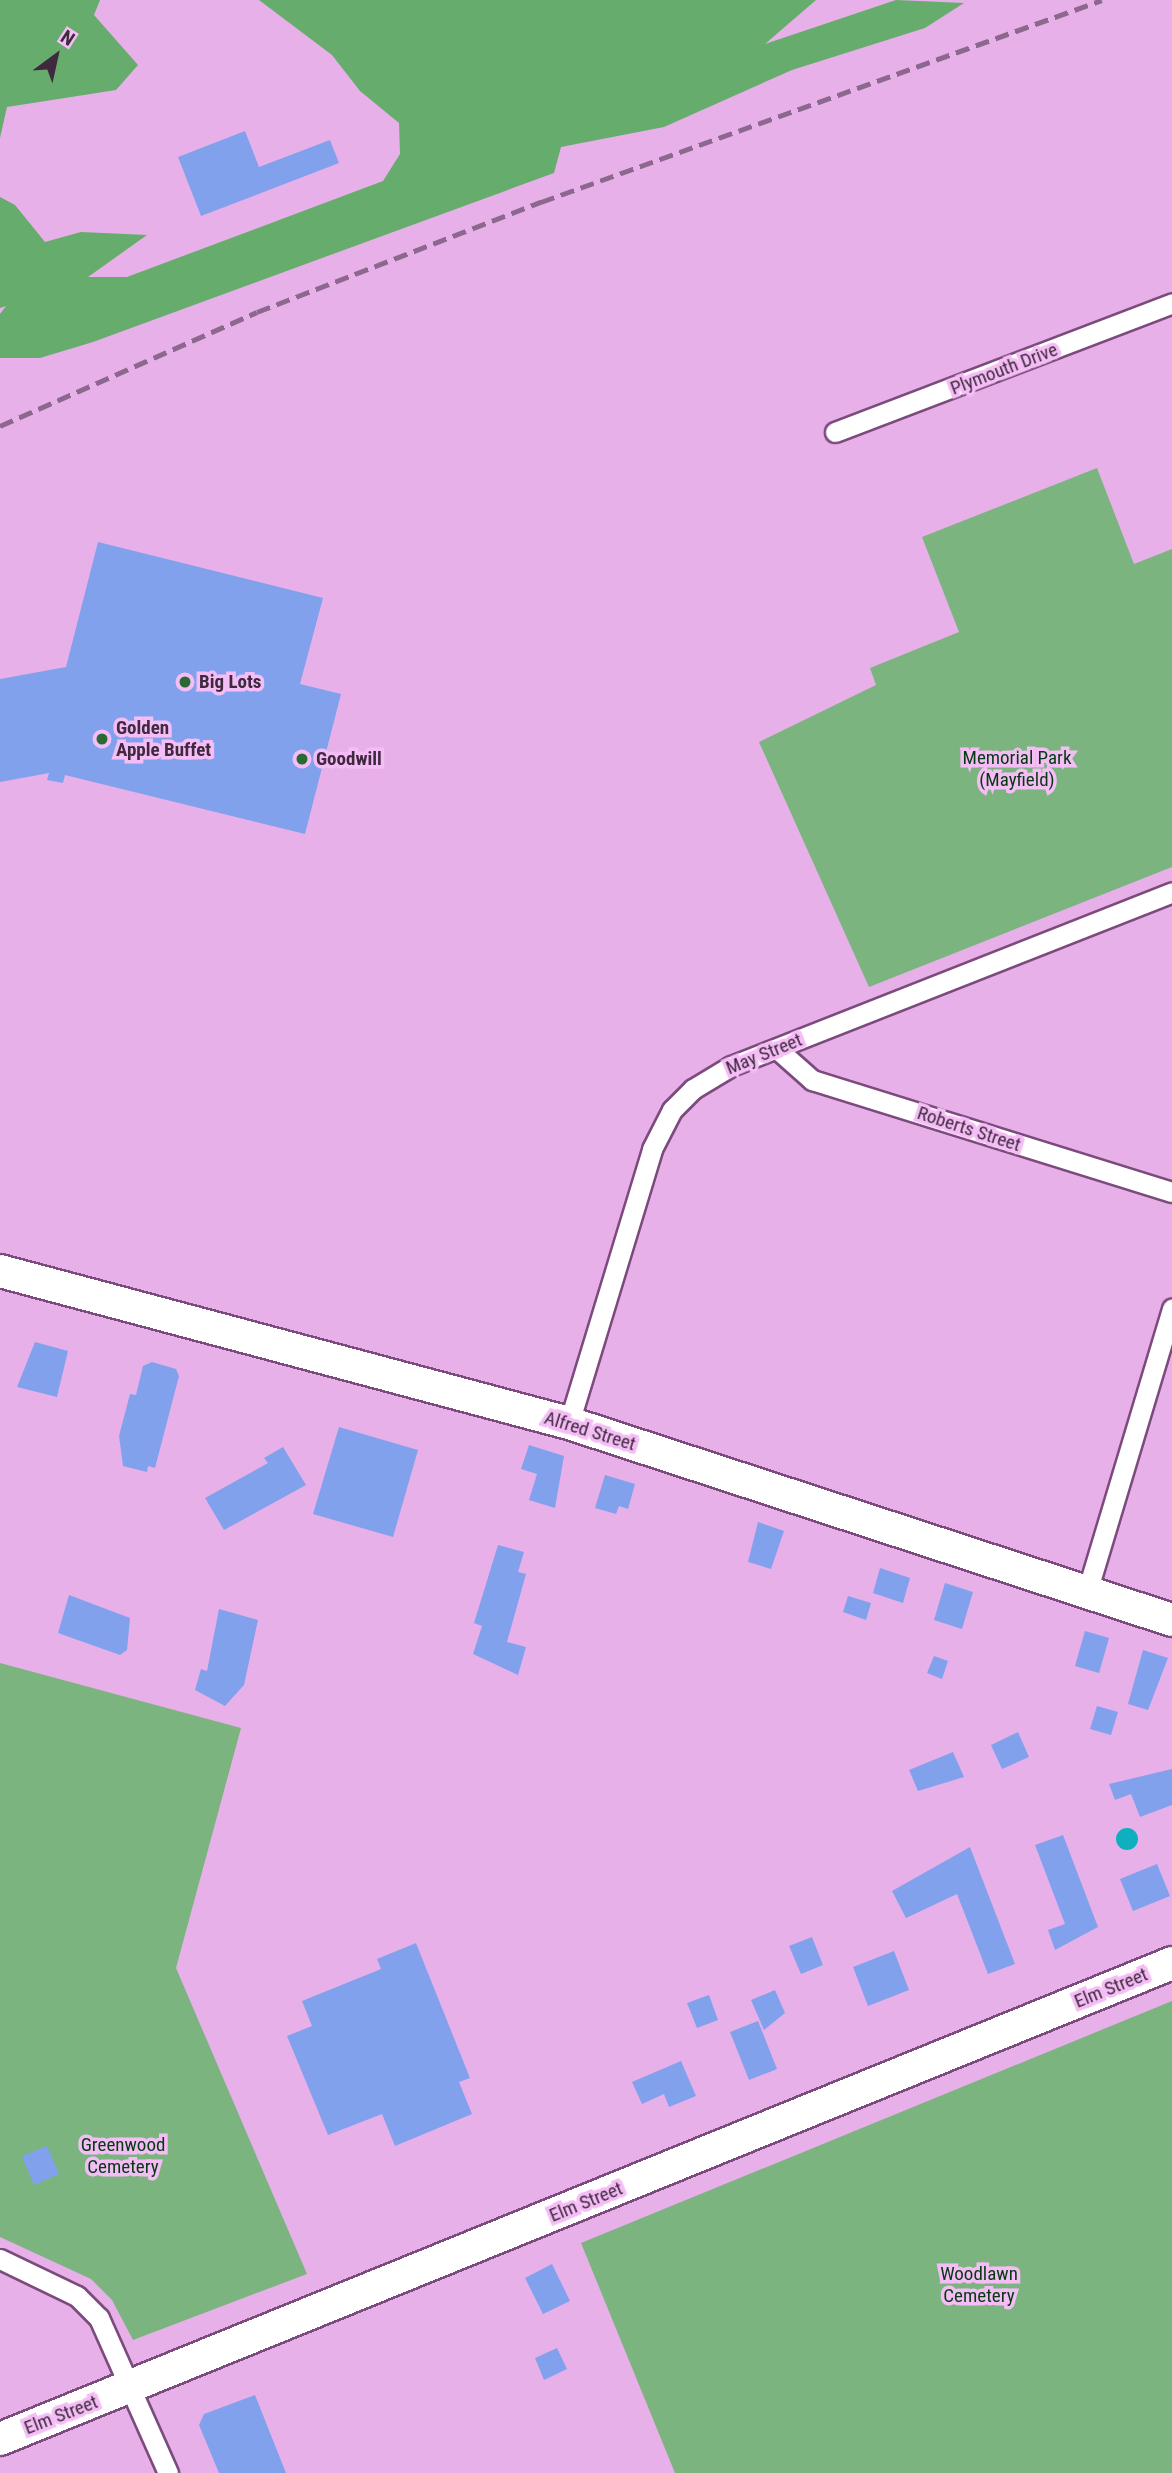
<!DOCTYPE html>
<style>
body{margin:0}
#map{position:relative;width:1172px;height:2473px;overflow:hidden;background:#e7b0e8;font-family:"Roboto Condensed",sans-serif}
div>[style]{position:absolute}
.green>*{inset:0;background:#7cb480}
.forest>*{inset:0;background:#66ac6c}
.water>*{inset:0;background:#0eb0c0}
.round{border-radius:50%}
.building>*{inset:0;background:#82a1ed}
.roads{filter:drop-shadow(2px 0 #7c4b7d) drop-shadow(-2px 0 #7c4b7d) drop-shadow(0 2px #7c4b7d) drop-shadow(0 -2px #7c4b7d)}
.street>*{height:19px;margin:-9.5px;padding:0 9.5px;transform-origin:9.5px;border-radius:9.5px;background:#fff}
.primary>*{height:32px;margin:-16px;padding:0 16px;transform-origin:16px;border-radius:16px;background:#fff}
.rail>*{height:5px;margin-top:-2.5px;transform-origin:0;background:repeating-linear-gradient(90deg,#8d688e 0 14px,transparent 0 21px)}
.dots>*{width:19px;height:19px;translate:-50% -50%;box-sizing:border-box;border:4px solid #f5bdf5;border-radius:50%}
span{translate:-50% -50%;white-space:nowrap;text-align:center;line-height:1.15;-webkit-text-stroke:7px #f5bdf5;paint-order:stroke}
.street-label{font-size:19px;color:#3f293f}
.poi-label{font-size:19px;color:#3f293f;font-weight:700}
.left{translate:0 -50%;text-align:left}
.park-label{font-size:19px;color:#043a10}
.north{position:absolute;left:21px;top:21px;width:70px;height:70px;-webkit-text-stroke:5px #f5bdf5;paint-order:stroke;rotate:33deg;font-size:19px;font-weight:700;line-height:28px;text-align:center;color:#3f293f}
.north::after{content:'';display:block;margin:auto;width:24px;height:32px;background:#3f293f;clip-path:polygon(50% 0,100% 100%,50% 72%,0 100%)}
</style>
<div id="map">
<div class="green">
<div style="clip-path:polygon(1097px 468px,1134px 564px,1172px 549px,1172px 867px,869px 987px,759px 742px,876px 685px,870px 668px,959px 632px,922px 537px)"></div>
<div style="clip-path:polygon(0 1663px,241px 1728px,176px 1968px,307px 2274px,133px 2340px,112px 2300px,91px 2279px,0 2237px)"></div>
<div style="clip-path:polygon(1172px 2001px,1172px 2473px,675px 2473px,581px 2243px)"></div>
</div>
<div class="forest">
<div style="clip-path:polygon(0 0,100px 0,94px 15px,138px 65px,116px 90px,7px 107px,0 138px)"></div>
<div style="clip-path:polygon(259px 0,816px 0,765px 44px,896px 0,964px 3px,925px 28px,792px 70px,664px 127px,561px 147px,554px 173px,93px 342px,40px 358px,0 358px,0 314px,6px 306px,0 308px,0 197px,15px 205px,45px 242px,81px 232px,147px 235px,88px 277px,127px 277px,383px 181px,400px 154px,399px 123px,360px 91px,332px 55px)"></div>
</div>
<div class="water">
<div class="round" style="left:1116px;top:1828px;width:22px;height:22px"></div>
</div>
<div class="building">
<div style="clip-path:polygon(245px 131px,259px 167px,330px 140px,339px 163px,201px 216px,178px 157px)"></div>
<div style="clip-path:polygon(98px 542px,323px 598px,300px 684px,341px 694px,305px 834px,65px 775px,63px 783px,47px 780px,49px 773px,0 782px,0 679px,66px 667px)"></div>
<div style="clip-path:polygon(35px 1342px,68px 1351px,57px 1397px,17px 1387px)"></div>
<div style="clip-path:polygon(152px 1362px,176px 1369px,179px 1376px,155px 1468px,148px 1466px,147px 1472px,123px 1466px,119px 1436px,130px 1394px,136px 1395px,143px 1366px)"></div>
<div style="clip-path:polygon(339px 1427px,418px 1450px,393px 1537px,313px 1514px)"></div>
<div style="clip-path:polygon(529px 1445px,564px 1456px,555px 1508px,529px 1500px,537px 1474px,521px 1469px)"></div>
<div style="clip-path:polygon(283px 1447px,306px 1485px,224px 1530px,205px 1498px,268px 1463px,264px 1458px)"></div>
<div style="clip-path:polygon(605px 1475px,635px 1484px,628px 1509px,619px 1506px,616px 1514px,595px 1508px)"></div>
<div style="clip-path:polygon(758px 1522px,784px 1531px,771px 1569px,748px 1562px)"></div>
<div style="clip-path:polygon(498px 1545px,524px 1552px,518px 1572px,526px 1574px,507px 1642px,526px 1647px,518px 1675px,473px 1654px,482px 1626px,474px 1623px)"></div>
<div style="clip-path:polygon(880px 1568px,910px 1578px,903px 1603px,873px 1593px)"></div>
<div style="clip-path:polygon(945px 1583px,973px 1592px,962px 1629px,934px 1620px)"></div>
<div style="clip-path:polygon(69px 1595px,130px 1618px,127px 1650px,120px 1655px,58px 1633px)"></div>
<div style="clip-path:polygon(848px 1596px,871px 1603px,866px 1620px,843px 1612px)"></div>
<div style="clip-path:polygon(219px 1609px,258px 1620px,244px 1685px,225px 1706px,195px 1690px,201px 1669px,207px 1671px)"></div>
<div style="clip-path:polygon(1085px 1631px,1109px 1638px,1099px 1673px,1075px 1666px)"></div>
<div style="clip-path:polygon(1143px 1650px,1168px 1658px,1148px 1710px,1128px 1704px)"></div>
<div style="clip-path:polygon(934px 1656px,948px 1661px,942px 1679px,927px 1673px)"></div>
<div style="clip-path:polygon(1097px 1706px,1118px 1712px,1111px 1735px,1090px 1729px)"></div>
<div style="clip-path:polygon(1018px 1732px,1029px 1757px,1002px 1769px,991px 1745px)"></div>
<div style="clip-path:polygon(953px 1752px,964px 1777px,918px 1791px,909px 1770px)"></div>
<div style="clip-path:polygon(1172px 1769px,1172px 1805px,1140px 1817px,1131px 1794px,1115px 1800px,1109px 1784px)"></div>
<div style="clip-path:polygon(1063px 1835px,1098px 1927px,1055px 1950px,1048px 1930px,1065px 1924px,1035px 1845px)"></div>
<div style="clip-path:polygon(970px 1847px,1015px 1964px,988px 1974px,957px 1894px,906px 1918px,892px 1891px)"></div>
<div style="clip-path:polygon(1157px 1864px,1170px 1896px,1133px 1911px,1120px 1879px)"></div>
<div style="clip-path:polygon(812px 1937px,823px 1965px,801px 1974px,789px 1946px)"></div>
<div style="clip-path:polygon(416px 1943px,470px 2078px,459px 2082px,472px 2114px,395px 2146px,382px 2114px,328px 2135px,287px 2036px,312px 2026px,302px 2001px,381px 1969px,377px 1959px)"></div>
<div style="clip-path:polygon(894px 1951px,909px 1990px,868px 2006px,853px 1967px)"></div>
<div style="clip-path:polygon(775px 1990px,785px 2013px,764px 2030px,751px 2000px)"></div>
<div style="clip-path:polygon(709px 1995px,718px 2020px,697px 2028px,687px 2003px)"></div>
<div style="clip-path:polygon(758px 2021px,777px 2069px,749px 2080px,730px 2032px)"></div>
<div style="clip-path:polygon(681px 2061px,696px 2096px,669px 2107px,664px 2094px,642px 2104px,632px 2082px)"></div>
<div style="clip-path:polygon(47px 2146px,59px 2174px,34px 2185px,22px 2156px)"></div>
<div style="clip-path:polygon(552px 2264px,570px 2301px,543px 2314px,525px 2278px)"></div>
<div style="clip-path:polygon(557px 2348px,567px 2369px,544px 2380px,535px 2358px)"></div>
<div style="clip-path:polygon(255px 2395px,286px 2473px,219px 2473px,199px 2425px,204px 2414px)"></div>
</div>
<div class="roads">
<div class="street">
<div style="left:835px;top:432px;width:361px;rotate:-20.9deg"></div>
<div style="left:777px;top:1049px;width:47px;rotate:41.5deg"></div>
<div style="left:812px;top:1080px;width:377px;rotate:17.3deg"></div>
<div style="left:569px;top:1423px;width:286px;rotate:-73.1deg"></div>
<div style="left:652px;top:1149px;width:44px;rotate:-62.9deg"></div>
<div style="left:672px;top:1110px;width:30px;rotate:-45deg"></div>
<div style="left:693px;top:1089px;width:44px;rotate:-31.2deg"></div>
<div style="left:731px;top:1066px;width:474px;rotate:-21.5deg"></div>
<div style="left:1087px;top:1592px;width:296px;rotate:-73.3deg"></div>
<div style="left:0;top:2259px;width:85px;rotate:25.7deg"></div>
<div style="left:77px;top:2296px;width:31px;rotate:45deg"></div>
<div style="left:99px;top:2318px;width:170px;rotate:66deg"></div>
</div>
<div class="primary">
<div style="left:0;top:1271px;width:589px;rotate:14.96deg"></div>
<div style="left:569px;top:1423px;width:634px;rotate:18.09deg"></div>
<div style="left:0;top:2439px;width:1265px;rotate:-22.1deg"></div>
</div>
</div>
<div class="rail">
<div style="left:0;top:426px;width:281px;rotate:-23.9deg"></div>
<div style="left:257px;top:312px;width:305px;rotate:-21.2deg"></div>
<div style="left:541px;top:202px;width:596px;rotate:-19.8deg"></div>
</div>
<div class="dots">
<div style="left:185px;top:682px;background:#296932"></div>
<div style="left:102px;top:739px;background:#296932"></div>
<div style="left:302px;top:759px;background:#296932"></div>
</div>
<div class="street-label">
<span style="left:1004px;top:369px;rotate:-21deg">Plymouth Drive</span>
<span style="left:764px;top:1054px;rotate:-22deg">May Street</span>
<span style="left:969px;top:1129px;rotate:18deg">Roberts Street</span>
<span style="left:590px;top:1431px;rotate:17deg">Alfred Street</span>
<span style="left:1111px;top:1988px;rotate:-22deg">Elm Street</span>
<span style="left:586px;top:2202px;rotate:-22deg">Elm Street</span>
<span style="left:61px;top:2415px;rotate:-21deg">Elm Street</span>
</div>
<div class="poi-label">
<span class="left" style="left:199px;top:682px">Big Lots</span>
<span class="left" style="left:116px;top:739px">Golden<br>Apple Buffet</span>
<span class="left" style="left:316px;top:759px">Goodwill</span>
</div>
<div class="park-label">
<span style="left:1017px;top:769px">Memorial Park<br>(Mayfield)</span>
<span style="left:123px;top:2156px">Greenwood<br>Cemetery</span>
<span style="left:979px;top:2285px">Woodlawn<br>Cemetery</span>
</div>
<div class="north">N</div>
</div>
